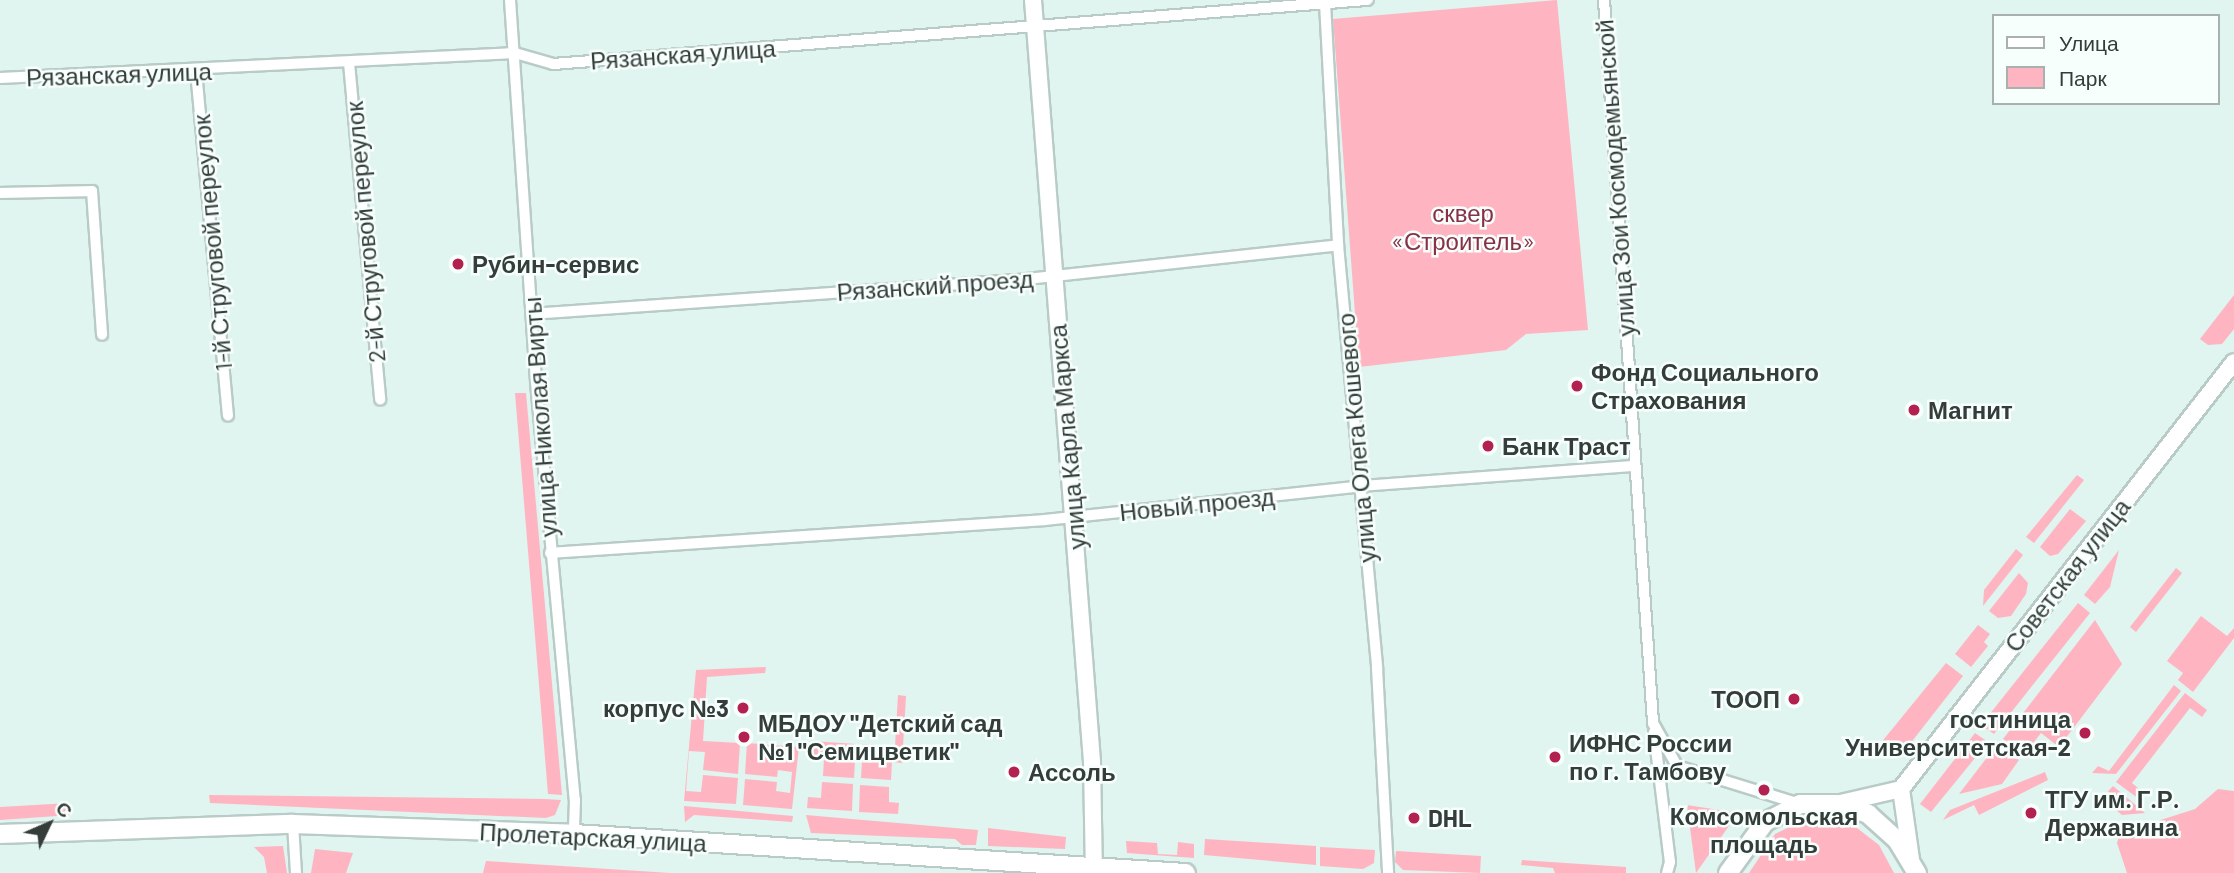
<!DOCTYPE html>
<meta charset="utf-8">
<style>
body{margin:0}
#map{position:relative;width:2234px;height:873px;overflow:hidden;background:#e0f4f0;font-family:Barlow,sans-serif}
div>[style]{position:absolute}
.green>*{inset:0;background:#feb5c1}
.roads{filter:drop-shadow(2px 0 #b8cbc7) drop-shadow(-2px 0 #b8cbc7) drop-shadow(0 2px #b8cbc7) drop-shadow(0 -2px #b8cbc7)}
.minor>*{height:10px;margin:-5px;padding:0 5px;transform-origin:5px;border-radius:5px;background:#fff}
.secondary>*{height:16px;margin:-8px;padding:0 8px;transform-origin:8px;border-radius:8px;background:#fff}
.primary>*{height:18px;margin:-9px;padding:0 9px;transform-origin:9px;border-radius:9px;background:#fff}
.dots>*{width:19px;height:19px;translate:-50% -50%;box-sizing:border-box;border:4px solid #f7fffd;border-radius:50%}
span{translate:-50% -50%;white-space:nowrap;text-align:center;line-height:1.15;-webkit-text-stroke:5px #f7fffd;paint-order:stroke}
.street-label{font-size:24px;color:#353d3b}
.park-label{font-size:24px;color:#873046}
.poi-label{font-size:24px;color:#353d3b;font-weight:700}
.left{translate:0 -50%;text-align:left}
.right{translate:-100% -50%;text-align:right}
.legend{position:absolute;left:1992px;top:14px;width:228px;height:91px;box-sizing:border-box;background:#f7fffd;border:2px solid #a9b1af;margin:0;padding:9px 12px;list-style:none;font-size:21px;color:#353d3b}
.legend li{display:flex;align-items:center;gap:14px;height:35px}
.legend b{width:35px;border:2px solid #a9b1af}
.north{position:absolute;left:14px;top:789px;width:70px;height:70px;-webkit-text-stroke:5px #f7fffd;paint-order:stroke;rotate:46deg;font-size:19px;font-weight:700;line-height:28px;text-align:center;color:#353d3b}
.north::after{content:'';display:block;margin:auto;width:24px;height:32px;background:#353d3b;clip-path:polygon(50% 0,100% 100%,50% 72%,0 100%)}
</style>
<div id="map">
<div class="green">
<div style="clip-path:polygon(1557px 0,1588px 330px,1526px 334px,1506px 350px,1359px 367px,1333px 19px)"></div>
<div style="clip-path:polygon(2234px 295px,2234px 329px,2222px 344px,2208px 345px,2200px 339px)"></div>
<div style="clip-path:polygon(515px 393px,526px 393px,562px 795px,548px 794px)"></div>
<div style="clip-path:polygon(2077px 475px,2084px 480px,2034px 543px,2026px 537px)"></div>
<div style="clip-path:polygon(2070px 509px,2086px 521px,2058px 554px,2050px 556px,2040px 547px)"></div>
<div style="clip-path:polygon(2016px 549px,2023px 555px,1983px 606px,1984px 590px)"></div>
<div style="clip-path:polygon(2119px 550px,2110px 587px,2095px 604px,2084px 595px)"></div>
<div style="clip-path:polygon(2176px 568px,2182px 573px,2136px 632px,2130px 627px)"></div>
<div style="clip-path:polygon(2019px 573px,2028px 583px,2026px 594px,2011px 616px,1998px 618px,1989px 611px)"></div>
<div style="clip-path:polygon(2078px 603px,2090px 613px,1994px 734px,1981px 725px)"></div>
<div style="clip-path:polygon(2201px 616px,2227px 636px,2234px 628px,2234px 638px,2193px 692px,2178px 680px,2183px 673px,2167px 661px)"></div>
<div style="clip-path:polygon(2095px 620px,2122px 664px,2059px 747px,2041px 733px,2026px 752px,2003px 739px)"></div>
<div style="clip-path:polygon(1978px 625px,1990px 634px,1984px 642px,1988px 646px,1971px 667px,1955px 654px)"></div>
<div style="clip-path:polygon(1946px 663px,1963px 676px,1899px 758px,1880px 744px)"></div>
<div style="clip-path:polygon(766px 667px,765px 673px,707px 677px,703px 741px,740px 743px,738px 774px,703px 770px,705px 752px,689px 751px,686px 791px,701px 792px,703px 775px,738px 778px,736px 804px,684px 801px,696px 670px)"></div>
<div style="clip-path:polygon(2174px 685px,2181px 691px,2116px 774px,2092px 773px,2098px 766px,2109px 771px)"></div>
<div style="clip-path:polygon(2185px 693px,2207px 710px,2202px 717px,2190px 708px,2132px 783px,2144px 793px,2139px 799px,2116px 782px)"></div>
<div style="clip-path:polygon(898px 695px,906px 696px,902px 763px,892px 762px,891px 780px,861px 778px,863px 744px,895px 746px)"></div>
<div style="clip-path:polygon(1975px 733px,1988px 742px,1931px 812px,1920px 804px)"></div>
<div style="clip-path:polygon(812px 741px,856px 744px,854px 778px,823px 776px,824px 759px,811px 758px)"></div>
<div style="clip-path:polygon(747px 743px,799px 747px,792px 809px,743px 805px,745px 779px,777px 782px,776px 791px,790px 793px,792px 772px,778px 770px,777px 777px,745px 774px)"></div>
<div style="clip-path:polygon(1995px 747px,2019px 760px,2002px 784px,1959px 794px)"></div>
<div style="clip-path:polygon(2045px 772px,2048px 780px,1979px 815px,1974px 805px,1943px 820px,1950px 810px)"></div>
<div style="clip-path:polygon(822px 782px,853px 784px,852px 811px,807px 808px,808px 797px,821px 798px)"></div>
<div style="clip-path:polygon(860px 785px,889px 787px,889px 802px,899px 803px,898px 814px,859px 812px)"></div>
<div style="clip-path:polygon(2113px 786px,2145px 813px,2122px 815px,2102px 798px)"></div>
<div style="clip-path:polygon(2218px 789px,2234px 791px,2234px 873px,2127px 873px,2117px 843px,2120px 833px,2195px 809px)"></div>
<div style="clip-path:polygon(209px 795px,545px 799px,561px 800px,555px 815px,546px 818px,210px 803px)"></div>
<div style="clip-path:polygon(70px 803px,71px 815px,0 820px,0 807px)"></div>
<div style="clip-path:polygon(1687px 805px,1738px 813px,1696px 873px)"></div>
<div style="clip-path:polygon(684px 806px,793px 816px,792px 822px,694px 815px,685px 822px)"></div>
<div style="clip-path:polygon(806px 815px,978px 830px,976px 845px,962px 845px,955px 839px,811px 833px)"></div>
<div style="clip-path:polygon(1802px 821px,1857px 828px,1879px 845px,1894px 873px,1749px 873px,1775px 834px)"></div>
<div style="clip-path:polygon(988px 828px,1066px 837px,1065px 849px,988px 846px)"></div>
<div style="clip-path:polygon(1205px 839px,1316px 846px,1316px 865px,1204px 855px)"></div>
<div style="clip-path:polygon(1126px 841px,1157px 843px,1158px 854px,1177px 855px,1178px 842px,1194px 844px,1194px 858px,1127px 853px)"></div>
<div style="clip-path:polygon(283px 846px,287px 873px,267px 873px,264px 857px,254px 847px)"></div>
<div style="clip-path:polygon(1320px 847px,1375px 850px,1374px 863px,1363px 869px,1320px 866px)"></div>
<div style="clip-path:polygon(315px 849px,353px 853px,346px 873px,311px 873px)"></div>
<div style="clip-path:polygon(1396px 851px,1481px 856px,1480px 873px,1403px 870px,1395px 862px)"></div>
<div style="clip-path:polygon(1522px 860px,1626px 867px,1626px 873px,1555px 873px,1553px 868px,1521px 865px)"></div>
<div style="clip-path:polygon(486px 861px,670px 873px,483px 873px)"></div>
</div>
<div class="roads">
<div class="minor">
<div style="left:510px;top:0;width:383px;rotate:86.1deg"></div>
<div style="left:536px;top:382px;width:420px;rotate:84.7deg"></div>
<div style="left:575px;top:800px;width:34px;rotate:92deg"></div>
<div style="left:1604px;top:0;width:725px;rotate:86.12deg"></div>
<div style="left:1653px;top:723px;width:49px;rotate:60.8deg"></div>
<div style="left:1677px;top:766px;width:129px;rotate:17.2deg"></div>
<div style="left:1325px;top:3px;width:242px;rotate:86.9deg"></div>
<div style="left:1338px;top:245px;width:425px;rotate:84.7deg"></div>
<div style="left:1377px;top:668px;width:205px;rotate:86.9deg"></div>
<div style="left:349px;top:63px;width:338px;rotate:84.7deg"></div>
<div style="left:196px;top:71px;width:346px;rotate:84.7deg"></div>
<div style="left:0;top:78px;width:516px;rotate:-2.78deg"></div>
<div style="left:515px;top:53px;width:40px;rotate:16deg"></div>
<div style="left:553px;top:64px;width:817px;rotate:-4.5deg"></div>
<div style="left:0;top:193px;width:92px;rotate:-1.2deg"></div>
<div style="left:92px;top:191px;width:144px;rotate:86deg"></div>
<div style="left:532px;top:314px;width:496px;rotate:-4deg"></div>
<div style="left:1027px;top:279px;width:313px;rotate:-6.2deg"></div>
<div style="left:550px;top:553px;width:496px;rotate:-3.8deg"></div>
<div style="left:1045px;top:520px;width:318px;rotate:-6.1deg"></div>
<div style="left:1361px;top:486px;width:274px;rotate:-4.2deg"></div>
<div style="left:1654px;top:732px;width:131px;rotate:83deg"></div>
<div style="left:1670px;top:862px;width:11px;rotate:105deg"></div>
<div style="left:293px;top:824px;width:49px;rotate:86.5deg"></div>
</div>
<div class="secondary">
<div style="left:1033px;top:0;width:764px;rotate:85.57deg"></div>
<div style="left:1092px;top:762px;width:111px;rotate:89deg"></div>
<div style="left:1901px;top:789px;width:541px;rotate:-52.05deg"></div>
<div style="left:1901px;top:789px;width:71px;rotate:81.9deg"></div>
<div style="left:1836px;top:804px;width:67px;rotate:-13deg"></div>
</div>
<div class="primary">
<div style="left:0;top:834px;width:293px;rotate:-2deg"></div>
<div style="left:293px;top:824px;width:281px;rotate:2deg"></div>
<div style="left:574px;top:834px;width:613px;rotate:3.65deg"></div>
<div style="left:1728px;top:873px;width:63px;rotate:-54deg"></div>
<div style="left:1765px;top:822px;width:39px;rotate:-27deg"></div>
<div style="left:1800px;top:804px;width:36px"></div>
<div style="left:1836px;top:804px;width:34px;rotate:17deg"></div>
<div style="left:1868px;top:814px;width:39px;rotate:42deg"></div>
<div style="left:1897px;top:840px;width:39px;rotate:59deg"></div>
</div>
</div>
<div class="dots">
<div style="left:458px;top:264px;background:#b2214f"></div>
<div style="left:1577px;top:386px;background:#b2214f"></div>
<div style="left:1914px;top:410px;background:#b2214f"></div>
<div style="left:1488px;top:446px;background:#b2214f"></div>
<div style="left:1794px;top:699px;background:#b2214f"></div>
<div style="left:743px;top:708px;background:#b2214f"></div>
<div style="left:2085px;top:733px;background:#b2214f"></div>
<div style="left:744px;top:737px;background:#b2214f"></div>
<div style="left:1555px;top:757px;background:#b2214f"></div>
<div style="left:1014px;top:772px;background:#b2214f"></div>
<div style="left:1764px;top:790px;background:#b2214f"></div>
<div style="left:2031px;top:813px;background:#b2214f"></div>
<div style="left:1414px;top:818px;background:#b2214f"></div>
</div>
<div class="street-label">
<span style="left:683px;top:54px;rotate:-4deg">Рязанская улица</span>
<span style="left:119px;top:74px;rotate:-2deg">Рязанская улица</span>
<span style="left:1615px;top:178px;rotate:-94deg">улица Зои Космодемьянской</span>
<span style="left:365px;top:232px;rotate:-95deg">2-й Струговой переулок</span>
<span style="left:212px;top:243px;rotate:-95deg">1-й Струговой переулок</span>
<span style="left:935px;top:285px;rotate:-4deg">Рязанский проезд</span>
<span style="left:540px;top:417px;rotate:-94deg">улица Николая Вирты</span>
<span style="left:1067px;top:437px;rotate:-95deg">улица Карла Маркса</span>
<span style="left:1356px;top:438px;rotate:-95deg">улица Олега Кошевого</span>
<span style="left:1197px;top:504px;rotate:-6deg">Новый проезд</span>
<span style="left:2067px;top:575px;rotate:-52deg">Советская улица</span>
<span style="left:593px;top:837px;rotate:3deg">Пролетарская улица</span>
</div>
<div class="park-label">
<span style="left:1463px;top:227px">сквер<br>«Строитель»</span>
</div>
<div class="poi-label">
<span class="left" style="left:472px;top:264px">Рубин-сервис</span>
<span class="left" style="left:1591px;top:386px">Фонд Социального<br>Страхования</span>
<span class="left" style="left:1928px;top:410px">Магнит</span>
<span class="left" style="left:1502px;top:446px">Банк Траст</span>
<span class="right" style="left:1780px;top:699px">ТООП</span>
<span class="right" style="left:729px;top:708px">корпус №3</span>
<span class="right" style="left:2071px;top:733px">гостиница<br>Университетская-2</span>
<span class="left" style="left:758px;top:737px">МБДОУ "Детский сад<br>№1 "Семицветик"</span>
<span class="left" style="left:1569px;top:757px">ИФНС России<br>по г. Тамбову</span>
<span class="left" style="left:1028px;top:772px">Ассоль</span>
<span class="left" style="left:2045px;top:813px">ТГУ им. Г.Р.<br>Державина</span>
<span style="left:1764px;top:830px">Комсомольская<br>площадь</span>
<span class="left" style="left:1428px;top:818px">DHL</span>
</div>
<ul class="legend">
<li><b style="height:9px;background:#fff"></b>Улица</li>
<li><b style="height:19px;background:#feb5c1"></b>Парк</li>
</ul>
<div class="north">С</div>
</div>
